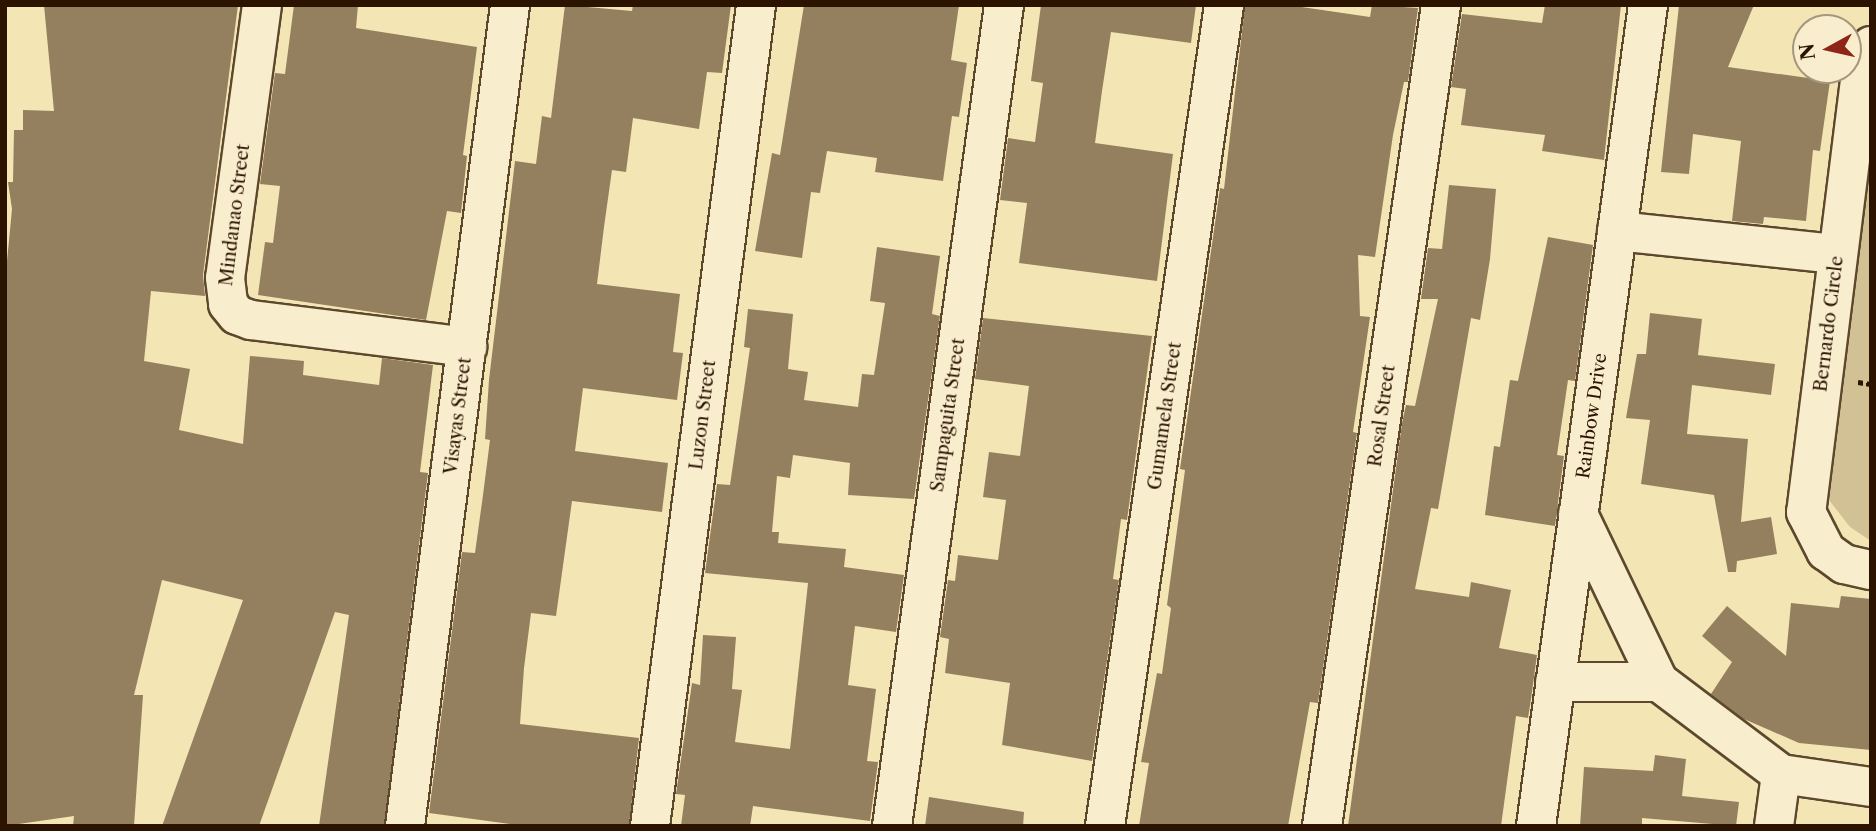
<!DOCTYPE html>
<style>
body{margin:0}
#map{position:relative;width:1876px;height:831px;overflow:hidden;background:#f4e5b4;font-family:"Libre Caslon Text",serif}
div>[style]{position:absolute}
.green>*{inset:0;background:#d2c195}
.building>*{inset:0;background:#94805e}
.path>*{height:4.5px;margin-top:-2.25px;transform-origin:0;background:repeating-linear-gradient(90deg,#2b1300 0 5px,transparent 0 8.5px)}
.roads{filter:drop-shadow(2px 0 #5d482d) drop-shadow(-2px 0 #5d482d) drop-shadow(0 2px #5d482d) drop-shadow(0 -2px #5d482d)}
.minor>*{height:38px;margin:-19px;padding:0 19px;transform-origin:19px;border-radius:19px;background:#f8eece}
span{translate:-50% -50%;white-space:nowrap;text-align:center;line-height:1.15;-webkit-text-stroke:6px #f8eece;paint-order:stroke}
.street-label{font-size:18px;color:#2b1300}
.frame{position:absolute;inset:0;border:7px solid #2b1300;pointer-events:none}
.north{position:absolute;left:1792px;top:14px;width:70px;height:70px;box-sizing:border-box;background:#f8eece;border:2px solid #a6967c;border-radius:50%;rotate:262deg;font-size:19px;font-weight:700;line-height:28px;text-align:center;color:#2b1300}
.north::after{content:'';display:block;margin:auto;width:24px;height:32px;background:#8f2418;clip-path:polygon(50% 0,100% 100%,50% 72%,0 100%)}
</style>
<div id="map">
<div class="green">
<div style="clip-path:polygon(1871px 143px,1871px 541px,1850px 527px,1829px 500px)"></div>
</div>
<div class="building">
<div style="clip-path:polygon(44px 5px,238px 5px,203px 275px,205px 296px,151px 291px,144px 361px,190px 369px,179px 430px,243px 444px,250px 356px,304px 361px,303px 375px,379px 385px,382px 358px,433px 365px,420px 472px,428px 473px,384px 826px,319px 826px,349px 615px,335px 612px,259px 826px,162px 826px,243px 600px,162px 580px,134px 695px,143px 695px,134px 826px,73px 826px,74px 816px,5px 826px,5px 282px,12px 209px,8px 182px,13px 182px,14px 130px,23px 130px,23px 110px,54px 111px)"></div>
<div style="clip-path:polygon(294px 5px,358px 5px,356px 28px,477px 47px,463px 155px,467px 156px,461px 213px,447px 211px,426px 320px,258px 295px,265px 242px,273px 243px,280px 186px,260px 184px,275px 73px,285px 74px)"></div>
<div style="clip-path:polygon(565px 5px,632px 11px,633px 5px,731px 5px,722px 73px,707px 72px,699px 129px,633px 118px,626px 172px,612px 170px,604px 227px,597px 284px,680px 294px,673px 352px,683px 353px,677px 400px,583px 388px,575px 451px,668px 463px,662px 512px,572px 501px,556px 616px,531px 613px,524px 668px,520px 724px,639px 738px,629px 826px,524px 826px,429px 813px,462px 552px,475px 553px,483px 495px,490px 440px,485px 439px,489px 380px,515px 161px,536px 164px,542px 116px,551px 118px)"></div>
<div style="clip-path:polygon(804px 5px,959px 5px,951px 60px,967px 63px,959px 117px,952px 116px,943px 181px,875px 172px,877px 158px,827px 151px,820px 193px,811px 192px,802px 258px,755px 251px,772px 153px,780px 155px)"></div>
<div style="clip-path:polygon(1041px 5px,1196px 5px,1191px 43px,1111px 32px,1102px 91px,1095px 143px,1173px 154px,1157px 281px,1019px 263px,1027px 203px,1000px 200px,1008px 138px,1035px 142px,1043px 83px,1031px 81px)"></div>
<div style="clip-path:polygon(1245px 5px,1288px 5px,1370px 17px,1372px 5px,1418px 8px,1408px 82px,1404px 82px,1393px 135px,1375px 257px,1358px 255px,1360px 316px,1370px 317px,1353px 432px,1357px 433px,1318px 703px,1310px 702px,1288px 826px,1139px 826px,1149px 763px,1141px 762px,1157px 673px,1162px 674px,1171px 608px,1167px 605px,1185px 470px,1180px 469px,1220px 188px,1224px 189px)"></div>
<div style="clip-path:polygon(1545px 5px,1621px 5px,1604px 160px,1542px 151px,1545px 135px,1461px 125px,1466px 89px,1451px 87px,1462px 14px,1542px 23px)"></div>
<div style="clip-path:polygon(1679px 5px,1754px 5px,1728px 67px,1830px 81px,1820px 151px,1813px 150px,1806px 221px,1764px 217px,1763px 224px,1732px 221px,1741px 141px,1693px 134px,1689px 174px,1661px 172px)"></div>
<div style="clip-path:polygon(1449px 185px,1496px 189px,1490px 259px,1480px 320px,1471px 318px,1438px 509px,1431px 508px,1415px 589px,1469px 597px,1471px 582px,1511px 590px,1499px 648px,1537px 655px,1531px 699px,1528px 718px,1516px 716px,1501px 826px,1348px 826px,1402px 423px,1406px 405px,1415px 406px,1438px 299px,1421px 299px,1428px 248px,1442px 249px)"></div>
<div style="clip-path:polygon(1548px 237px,1593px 245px,1575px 381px,1568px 380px,1557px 455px,1564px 456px,1555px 526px,1485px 515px,1494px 446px,1500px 447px,1510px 380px,1518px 381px)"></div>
<div style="clip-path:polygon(877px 247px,940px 256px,932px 314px,940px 316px,914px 499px,848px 495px,850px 463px,793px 455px,790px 478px,777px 476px,772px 532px,779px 532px,778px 543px,846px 549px,844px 567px,904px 575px,896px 632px,855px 626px,848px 685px,876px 689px,867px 761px,878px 762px,870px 821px,753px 806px,750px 826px,681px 826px,685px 795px,676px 794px,692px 683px,700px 685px,703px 635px,736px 637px,732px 689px,742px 690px,735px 742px,790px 749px,808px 583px,705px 573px,717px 484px,730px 485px,750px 348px,744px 347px,748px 309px,793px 314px,788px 369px,808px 372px,804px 400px,858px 407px,862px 374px,874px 375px,885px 303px,870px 301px)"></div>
<div style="clip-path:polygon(1650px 313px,1702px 319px,1698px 355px,1775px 364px,1771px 395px,1692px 385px,1687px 434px,1748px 439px,1741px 522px,1771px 517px,1777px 554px,1737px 561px,1736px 572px,1728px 572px,1714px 495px,1641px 484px,1650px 420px,1626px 418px,1637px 354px,1646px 354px)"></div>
<div style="clip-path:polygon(983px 318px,1152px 336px,1127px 520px,1121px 519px,1113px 579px,1119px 580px,1092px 761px,1002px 745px,1010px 683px,945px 673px,949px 639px,940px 637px,948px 580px,955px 581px,958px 555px,998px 560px,1006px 500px,983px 497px,989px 452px,1020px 456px,1029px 386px,975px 379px)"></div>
<div style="clip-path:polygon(1841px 596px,1871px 599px,1871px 750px,1799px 743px,1744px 719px,1711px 694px,1732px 662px,1702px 636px,1727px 606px,1786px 656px,1791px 603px,1839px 608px)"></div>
<div style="clip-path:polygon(1655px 755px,1686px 759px,1682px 796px,1739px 802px,1736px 826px,1642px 818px,1642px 826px,1580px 826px,1584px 767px,1653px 771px)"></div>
<div style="clip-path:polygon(929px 797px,1024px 812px,1023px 826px,925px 826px)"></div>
</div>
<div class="path">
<div style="left:1858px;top:382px;width:13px;rotate:9deg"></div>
</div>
<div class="roads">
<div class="minor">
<div style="left:262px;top:5px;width:275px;rotate:97.7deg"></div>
<div style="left:225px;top:278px;width:26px;rotate:83deg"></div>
<div style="left:228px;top:304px;width:14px;rotate:51deg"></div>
<div style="left:237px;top:315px;width:15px;rotate:20deg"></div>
<div style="left:251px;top:320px;width:218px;rotate:7.1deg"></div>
<div style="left:1871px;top:46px;width:13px;rotate:129deg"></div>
<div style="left:1863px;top:56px;width:460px;rotate:97.1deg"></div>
<div style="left:1806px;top:512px;width:44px;rotate:62.9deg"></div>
<div style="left:1826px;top:551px;width:22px;rotate:36deg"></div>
<div style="left:1844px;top:564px;width:28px;rotate:13deg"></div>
<div style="left:1617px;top:231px;width:221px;rotate:6deg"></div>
<div style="left:1578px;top:514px;width:187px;rotate:64.3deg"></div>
<div style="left:1659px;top:682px;width:153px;rotate:37deg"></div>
<div style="left:1781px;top:774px;width:91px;rotate:8.2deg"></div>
<div style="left:1555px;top:682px;width:104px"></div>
<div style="left:405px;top:826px;width:828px;rotate:-82.71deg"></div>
<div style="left:650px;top:826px;width:828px;rotate:-82.64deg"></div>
<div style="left:892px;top:826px;width:829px;rotate:-82.23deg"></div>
<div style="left:1105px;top:826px;width:830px;rotate:-81.75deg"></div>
<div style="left:1322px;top:826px;width:830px;rotate:-81.75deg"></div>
<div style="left:1536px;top:826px;width:829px;rotate:-82.23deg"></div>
<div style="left:1774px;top:826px;width:52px;rotate:-82.3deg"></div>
</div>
</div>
<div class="street-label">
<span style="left:235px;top:215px;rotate:-83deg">Mindanao Street</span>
<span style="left:1829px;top:324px;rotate:-83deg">Bernardo Circle</span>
<span style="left:703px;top:415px;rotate:-83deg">Luzon Street</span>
<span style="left:948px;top:415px;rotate:-82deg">Sampaguita Street</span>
<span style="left:458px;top:416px;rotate:-83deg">Visayas Street</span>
<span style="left:1165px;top:416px;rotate:-82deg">Gumamela Street</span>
<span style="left:1382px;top:416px;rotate:-82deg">Rosal Street</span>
<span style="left:1592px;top:416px;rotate:-82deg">Rainbow Drive</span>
</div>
<div class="frame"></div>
<div class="north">N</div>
</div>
